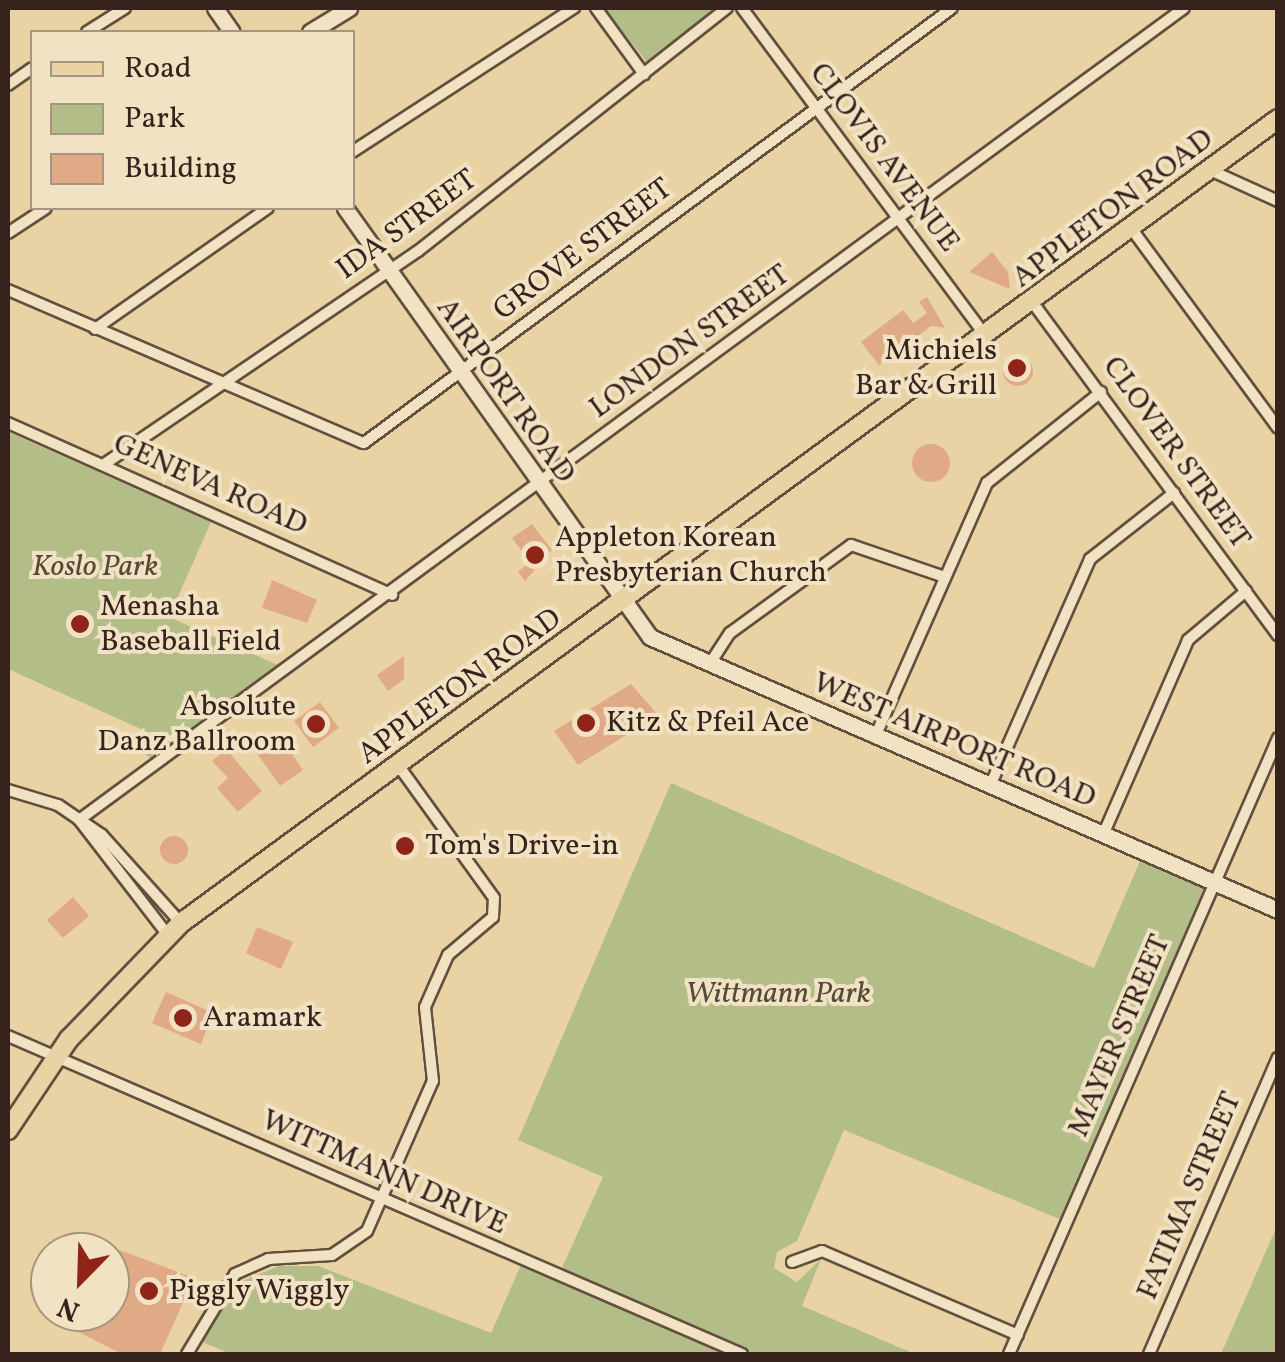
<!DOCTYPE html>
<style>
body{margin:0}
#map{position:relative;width:1285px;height:1362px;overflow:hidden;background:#e9d3a4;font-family:Vollkorn,serif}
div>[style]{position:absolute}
.green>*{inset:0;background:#b3bd88}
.building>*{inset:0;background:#dfaa85}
.round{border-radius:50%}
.roads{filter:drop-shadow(2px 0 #624f3e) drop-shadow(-2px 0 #624f3e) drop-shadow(0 2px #624f3e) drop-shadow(0 -2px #624f3e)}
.street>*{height:10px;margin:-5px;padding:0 5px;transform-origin:5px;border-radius:5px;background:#f1e2c4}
.secondary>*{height:15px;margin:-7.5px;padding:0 7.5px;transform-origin:7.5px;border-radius:7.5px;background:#f1e2c4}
.primary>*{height:18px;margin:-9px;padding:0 9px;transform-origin:9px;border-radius:9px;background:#e9d3a4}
.dots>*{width:28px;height:28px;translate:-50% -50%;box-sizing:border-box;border:5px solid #f1e2c4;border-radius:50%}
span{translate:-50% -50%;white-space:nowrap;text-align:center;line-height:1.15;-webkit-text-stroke:8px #f1e2c4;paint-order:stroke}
.street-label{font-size:30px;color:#35231c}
.poi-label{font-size:30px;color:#35231c}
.right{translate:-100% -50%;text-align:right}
.left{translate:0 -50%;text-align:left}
.park-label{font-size:30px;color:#544a37;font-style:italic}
.frame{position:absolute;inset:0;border:10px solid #35231c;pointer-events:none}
.legend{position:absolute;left:30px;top:30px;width:325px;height:180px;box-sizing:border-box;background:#f1e2c4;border:2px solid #a69681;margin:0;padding:12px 18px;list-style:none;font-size:30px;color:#35231c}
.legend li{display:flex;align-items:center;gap:20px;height:50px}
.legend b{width:50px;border:2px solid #a69681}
.north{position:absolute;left:30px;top:1232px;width:100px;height:100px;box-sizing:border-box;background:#f1e2c4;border:2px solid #a69681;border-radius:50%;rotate:203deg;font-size:28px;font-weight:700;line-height:40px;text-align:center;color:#35231c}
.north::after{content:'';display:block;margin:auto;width:35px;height:45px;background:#8f2418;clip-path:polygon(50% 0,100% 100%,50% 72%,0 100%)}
</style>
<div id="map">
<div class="green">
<div style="clip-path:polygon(604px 8px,716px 8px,647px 62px)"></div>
<div style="clip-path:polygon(8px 432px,211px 522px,169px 617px,282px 667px,152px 760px,144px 753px,152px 734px,8px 669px)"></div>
<div style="clip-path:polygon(671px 783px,1094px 968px,1140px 861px,1204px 889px,1062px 1220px,844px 1130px,797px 1241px,777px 1252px,774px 1268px,797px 1282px,821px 1259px,802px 1306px,915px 1354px,231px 1354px,202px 1342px,233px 1285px,279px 1266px,318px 1266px,491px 1333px,521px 1265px,712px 1347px,716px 1337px,561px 1270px,603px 1177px,518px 1140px)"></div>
<div style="clip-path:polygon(1277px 1226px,1277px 1354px,1221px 1354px)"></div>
</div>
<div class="building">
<div style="clip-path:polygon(992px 252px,1008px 272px,1010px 289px,969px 272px)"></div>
<div style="clip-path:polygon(927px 297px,945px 328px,931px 326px,879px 365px,861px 342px,903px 310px,913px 323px,927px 313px,919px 302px)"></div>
<div class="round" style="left:1003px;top:356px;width:30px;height:30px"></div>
<div class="round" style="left:912px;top:444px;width:38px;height:38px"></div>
<div style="clip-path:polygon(532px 524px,552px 550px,525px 581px,518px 572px,530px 562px,512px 538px)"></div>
<div style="clip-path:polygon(272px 580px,317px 600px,307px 623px,262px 608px)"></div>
<div style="clip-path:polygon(404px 656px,404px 679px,388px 691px,377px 675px)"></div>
<div style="clip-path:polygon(631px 684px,658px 715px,578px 765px,554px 731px)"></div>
<div style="clip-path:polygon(320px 702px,339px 728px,313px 747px,294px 721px)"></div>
<div style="clip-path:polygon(281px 738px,303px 770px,280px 786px,258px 755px)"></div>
<div style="clip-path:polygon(226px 749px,262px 791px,238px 812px,217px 788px,228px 778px,212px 761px)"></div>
<div class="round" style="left:393px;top:832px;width:26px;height:26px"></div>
<div class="round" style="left:160px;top:836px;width:28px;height:28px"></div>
<div style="clip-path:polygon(73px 897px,89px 916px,63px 938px,47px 920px)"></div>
<div style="clip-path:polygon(257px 927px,293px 942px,281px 969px,246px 953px)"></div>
<div style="clip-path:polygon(166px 992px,213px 1013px,201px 1044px,152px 1023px)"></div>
<div style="clip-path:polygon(80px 1235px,194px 1278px,160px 1354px,122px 1354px,39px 1312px,110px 1312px,110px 1252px,73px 1252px)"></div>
</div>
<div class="roads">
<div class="street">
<div style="left:596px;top:8px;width:82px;rotate:54deg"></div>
<div style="left:742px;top:8px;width:409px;rotate:53.4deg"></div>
<div style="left:87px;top:32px;width:45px;rotate:-32.3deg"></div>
<div style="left:8px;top:85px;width:29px;rotate:-35deg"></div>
<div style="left:352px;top:152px;width:265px;rotate:-33deg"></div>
<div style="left:1210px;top:170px;width:75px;rotate:24.5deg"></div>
<div style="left:1131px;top:228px;width:248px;rotate:53.7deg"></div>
<div style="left:8px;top:233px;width:45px;rotate:-33.3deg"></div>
<div style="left:8px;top:290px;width:387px;rotate:23.3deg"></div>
<div style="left:364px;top:443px;width:731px;rotate:-36.49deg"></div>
<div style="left:1033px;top:303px;width:413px;rotate:53.6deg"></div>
<div style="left:95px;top:329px;width:211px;rotate:-35deg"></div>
<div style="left:8px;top:423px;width:421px;rotate:24.1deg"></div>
<div style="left:103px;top:465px;width:381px;rotate:-34.2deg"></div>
<div style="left:418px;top:251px;width:393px;rotate:-38.2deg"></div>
<div style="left:709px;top:665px;width:38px;rotate:-57deg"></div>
<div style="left:730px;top:633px;width:150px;rotate:-36deg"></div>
<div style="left:851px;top:545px;width:99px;rotate:18.8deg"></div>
<div style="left:875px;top:737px;width:278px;rotate:-66.2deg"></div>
<div style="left:987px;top:483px;width:146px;rotate:-38.6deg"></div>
<div style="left:990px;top:786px;width:248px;rotate:-66.2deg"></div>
<div style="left:1090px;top:559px;width:107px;rotate:-38.2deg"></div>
<div style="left:8px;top:790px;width:52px;rotate:16.7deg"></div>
<div style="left:58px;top:805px;width:53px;rotate:34.3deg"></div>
<div style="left:102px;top:835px;width:118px;rotate:48.1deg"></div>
<div style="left:79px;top:820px;width:1371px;rotate:-36.31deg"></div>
<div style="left:80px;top:821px;width:143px;rotate:52.4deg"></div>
<div style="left:1103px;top:835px;width:213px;rotate:-66.4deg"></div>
<div style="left:1188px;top:640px;width:76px;rotate:-40.2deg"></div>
<div style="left:8px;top:1036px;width:800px;rotate:23.42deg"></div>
<div style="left:792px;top:1262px;width:32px;rotate:-20deg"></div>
<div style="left:822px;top:1251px;width:213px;rotate:23.2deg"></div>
<div style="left:187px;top:1354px;width:93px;rotate:-59deg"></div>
<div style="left:235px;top:1274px;width:36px;rotate:-24deg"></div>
<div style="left:268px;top:1259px;width:64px;rotate:-3.6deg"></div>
<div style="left:332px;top:1255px;width:42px;rotate:-34.4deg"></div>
<div style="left:367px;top:1231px;width:164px;rotate:-66.3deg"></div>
<div style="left:433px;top:1081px;width:74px;rotate:-96.2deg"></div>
<div style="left:425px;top:1007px;width:57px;rotate:-66.1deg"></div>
<div style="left:448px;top:955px;width:59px;rotate:-40.2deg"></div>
<div style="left:493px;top:917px;width:19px;rotate:-87deg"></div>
<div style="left:494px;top:898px;width:164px;rotate:-125.8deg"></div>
<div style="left:1009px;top:1354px;width:672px;rotate:-66.41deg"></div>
<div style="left:1149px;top:1354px;width:323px;rotate:-66.5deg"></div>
</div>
<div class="secondary">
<div style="left:215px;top:8px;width:29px;rotate:55deg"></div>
<div style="left:310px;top:32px;width:46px;rotate:-31.6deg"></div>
<div style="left:345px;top:208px;width:526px;rotate:54.59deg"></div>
<div style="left:650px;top:637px;width:685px;rotate:23.5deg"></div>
</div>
<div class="primary">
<div style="left:8px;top:1130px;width:110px;rotate:-56.2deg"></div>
<div style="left:69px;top:1039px;width:161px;rotate:-46deg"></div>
<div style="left:181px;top:923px;width:1360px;rotate:-36.24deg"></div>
</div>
</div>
<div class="dots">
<div style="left:1017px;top:368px;background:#8f2418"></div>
<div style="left:535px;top:555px;background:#8f2418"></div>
<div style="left:80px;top:624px;background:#8f2418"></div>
<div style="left:586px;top:723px;background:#8f2418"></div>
<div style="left:316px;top:724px;background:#8f2418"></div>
<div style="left:405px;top:846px;background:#8f2418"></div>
<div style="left:183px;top:1018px;background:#8f2418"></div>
<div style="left:149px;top:1291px;background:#8f2418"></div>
</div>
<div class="street-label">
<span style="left:884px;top:158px;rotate:53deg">CLOVIS AVENUE</span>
<span style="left:1113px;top:209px;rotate:-37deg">APPLETON ROAD</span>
<span style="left:407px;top:225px;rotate:-36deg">IDA STREET</span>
<span style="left:583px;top:250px;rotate:-37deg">GROVE STREET</span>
<span style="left:690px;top:342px;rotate:-36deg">LONDON STREET</span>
<span style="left:505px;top:391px;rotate:55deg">AIRPORT ROAD</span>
<span style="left:1176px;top:453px;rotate:54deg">CLOVER STREET</span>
<span style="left:210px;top:485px;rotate:24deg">GENEVA ROAD</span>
<span style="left:460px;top:687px;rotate:-36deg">APPLETON ROAD</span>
<span style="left:954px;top:741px;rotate:23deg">WEST AIRPORT ROAD</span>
<span style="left:1120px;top:1036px;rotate:-67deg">MAYER STREET</span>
<span style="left:384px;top:1173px;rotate:24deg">WITTMANN DRIVE</span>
<span style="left:1190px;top:1196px;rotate:-67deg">FATIMA STREET</span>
</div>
<div class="poi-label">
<span class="right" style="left:997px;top:368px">Michiels<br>Bar &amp; Grill</span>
<span class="left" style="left:555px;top:555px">Appleton Korean<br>Presbyterian Church</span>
<span class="left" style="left:100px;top:624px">Menasha<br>Baseball Field</span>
<span class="right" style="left:296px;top:724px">Absolute<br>Danz Ballroom</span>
<span class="left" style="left:606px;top:723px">Kitz &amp; Pfeil Ace</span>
<span class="left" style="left:425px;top:846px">Tom's Drive-in</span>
<span class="left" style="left:203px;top:1018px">Aramark</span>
<span class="left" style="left:169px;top:1291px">Piggly Wiggly</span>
</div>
<div class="park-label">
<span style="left:95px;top:567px">Koslo Park</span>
<span style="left:778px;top:994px">Wittmann Park</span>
</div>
<div class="frame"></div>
<ul class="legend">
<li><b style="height:12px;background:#e9d3a4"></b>Road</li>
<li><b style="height:28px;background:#b3bd88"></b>Park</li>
<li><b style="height:28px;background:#dfaa85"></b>Building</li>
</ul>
<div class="north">N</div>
</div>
